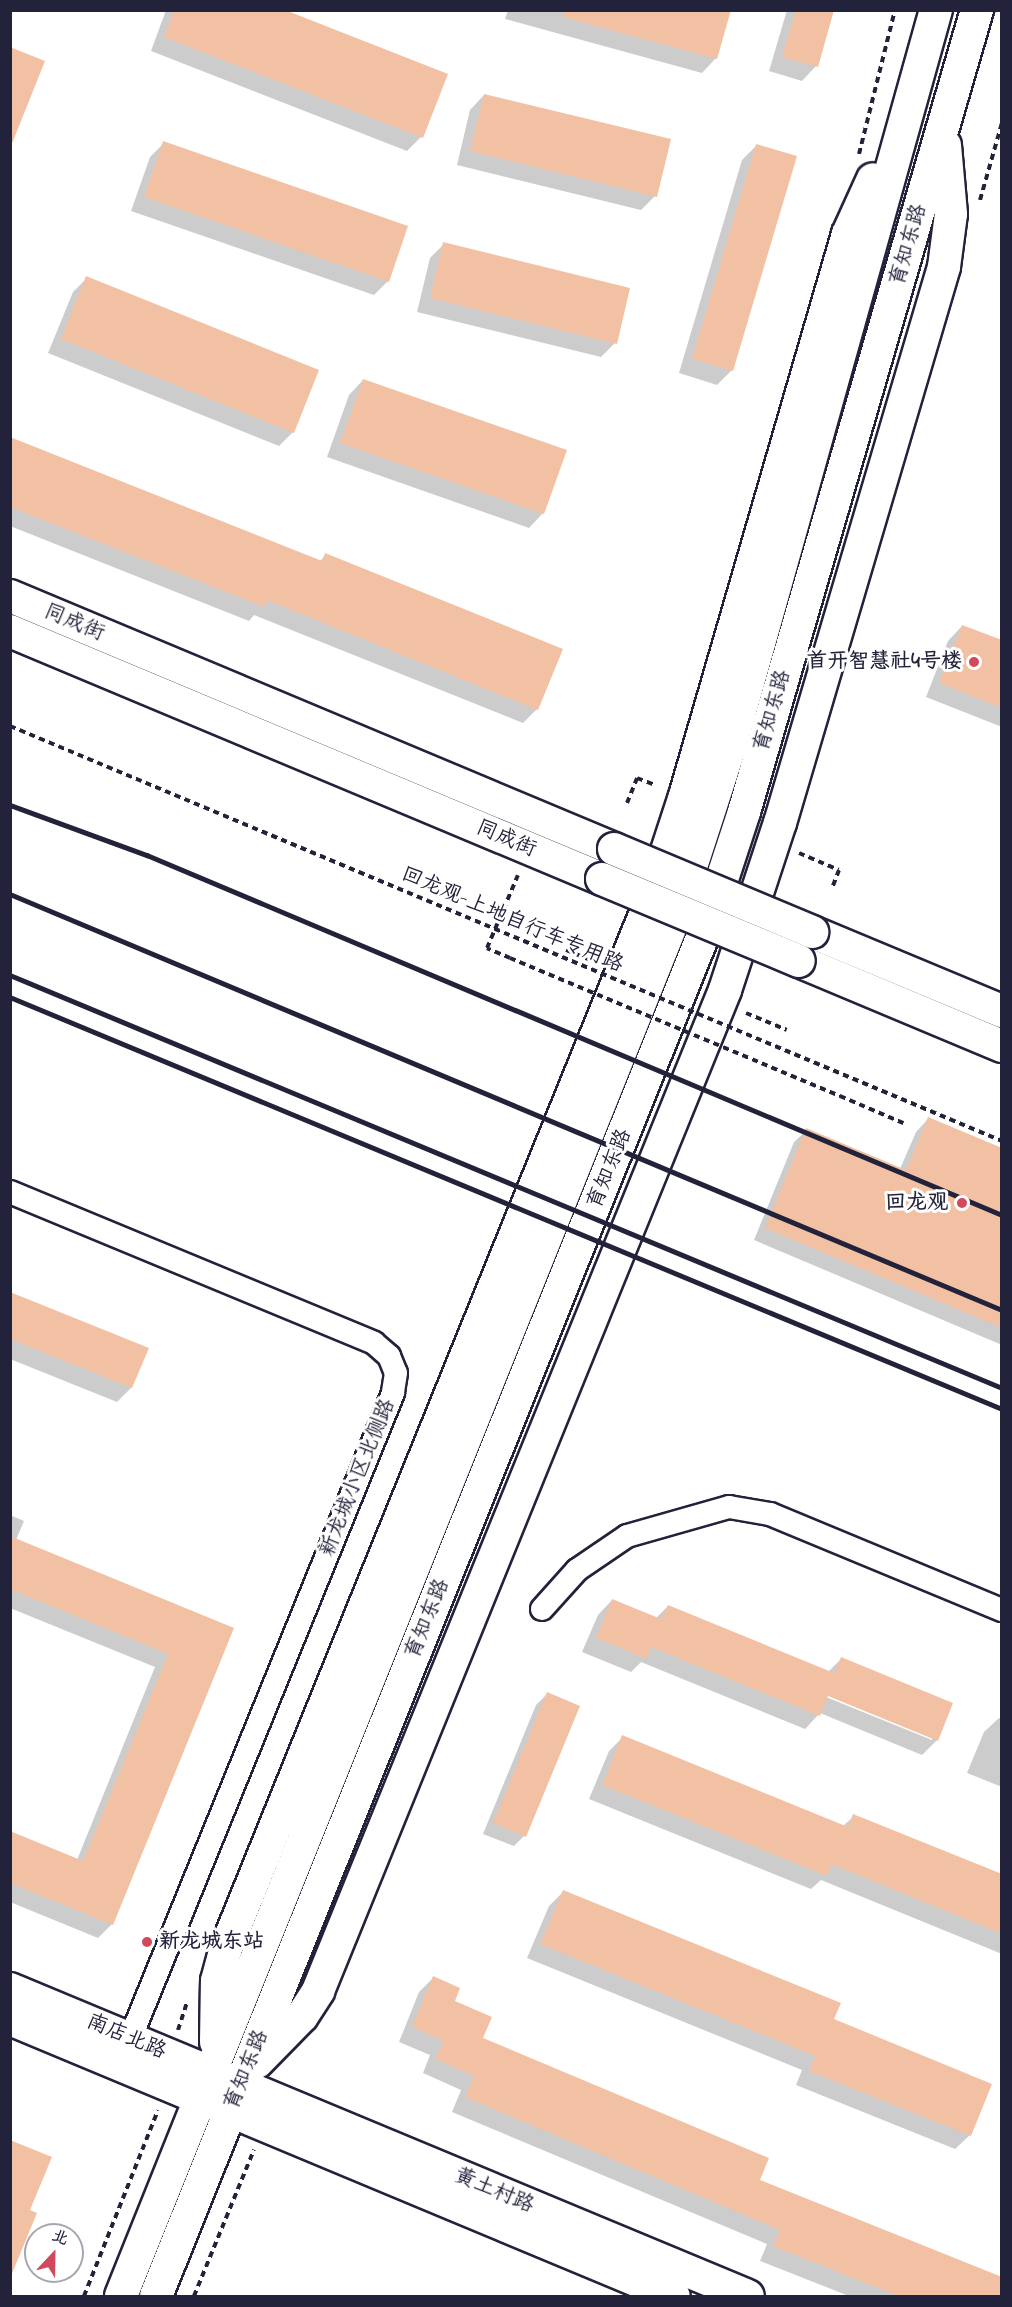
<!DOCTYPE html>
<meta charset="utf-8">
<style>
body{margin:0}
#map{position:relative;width:1012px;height:2307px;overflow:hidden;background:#fff;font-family:"Indie Flower","LXGW WenKai TC",sans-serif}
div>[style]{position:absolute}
.shadow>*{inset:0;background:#0003}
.building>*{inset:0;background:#f2c1a3}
.path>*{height:4px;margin-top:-2px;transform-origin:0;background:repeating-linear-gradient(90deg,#22223b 0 6px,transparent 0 10.5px)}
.roads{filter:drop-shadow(2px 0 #22223b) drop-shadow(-2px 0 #22223b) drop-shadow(0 2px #22223b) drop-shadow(0 -2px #22223b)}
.minor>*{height:22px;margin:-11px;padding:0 11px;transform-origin:11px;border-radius:11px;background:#fff}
.secondary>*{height:32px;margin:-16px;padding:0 16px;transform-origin:16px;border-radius:16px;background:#fff}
.rail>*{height:4.5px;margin:-2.25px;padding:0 2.25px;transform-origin:2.25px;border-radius:2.25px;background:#22223b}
.path-bridge>*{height:4px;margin-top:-2px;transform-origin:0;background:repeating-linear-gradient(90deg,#22223b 0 6px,transparent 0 10.5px)}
.bridges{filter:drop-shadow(2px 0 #22223b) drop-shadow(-2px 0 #22223b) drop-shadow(0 2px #22223b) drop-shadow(0 -2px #22223b)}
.secondary-bridge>*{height:32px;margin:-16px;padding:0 16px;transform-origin:16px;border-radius:16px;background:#fff}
.dots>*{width:16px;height:16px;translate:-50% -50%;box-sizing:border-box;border:3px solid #fff;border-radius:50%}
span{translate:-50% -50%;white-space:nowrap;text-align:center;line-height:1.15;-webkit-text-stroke:6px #fff;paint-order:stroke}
.street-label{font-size:21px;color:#22223b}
.poi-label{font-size:21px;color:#22223b;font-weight:700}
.right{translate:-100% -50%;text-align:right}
.left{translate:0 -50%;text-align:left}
.frame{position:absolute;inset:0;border:12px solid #22223b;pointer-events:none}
.north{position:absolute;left:24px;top:2223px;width:60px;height:60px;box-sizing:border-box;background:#fff;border:2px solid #a7a7b1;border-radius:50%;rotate:22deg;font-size:16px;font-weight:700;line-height:24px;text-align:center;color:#22223b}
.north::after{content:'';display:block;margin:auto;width:21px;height:27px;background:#d1495b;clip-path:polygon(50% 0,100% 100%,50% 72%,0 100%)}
</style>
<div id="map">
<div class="shadow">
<div style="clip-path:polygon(166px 10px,281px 10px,421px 137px,407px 151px,151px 51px)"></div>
<div style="clip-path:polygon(508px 10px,729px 10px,716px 58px,702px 73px,505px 19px)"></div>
<div style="clip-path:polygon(787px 10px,833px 10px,816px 66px,802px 81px,769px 71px)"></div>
<div style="clip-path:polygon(484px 95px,655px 196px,641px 210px,457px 165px,470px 110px)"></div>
<div style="clip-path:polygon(164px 143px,388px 281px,374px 295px,131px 211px,150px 157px)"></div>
<div style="clip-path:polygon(756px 146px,795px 157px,731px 371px,717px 385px,679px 373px,742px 160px)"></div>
<div style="clip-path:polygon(444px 244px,615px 343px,601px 357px,417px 312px,430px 258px)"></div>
<div style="clip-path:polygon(87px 278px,293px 432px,279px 446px,48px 353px,73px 292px)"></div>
<div style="clip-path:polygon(363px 380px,543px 513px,529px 528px,327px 457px,349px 395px)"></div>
<div style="clip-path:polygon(10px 439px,319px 562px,326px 555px,537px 709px,523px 723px,254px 615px,249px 621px,10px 526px)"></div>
<div style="clip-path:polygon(962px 626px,1002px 642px,1002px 727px,926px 697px,948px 641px)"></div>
<div style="clip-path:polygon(928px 1119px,1002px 1150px,1002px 1345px,754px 1240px,794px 1142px,807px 1130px,900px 1169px,916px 1132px)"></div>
<div style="clip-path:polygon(10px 1293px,147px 1348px,131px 1388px,117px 1402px,10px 1359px)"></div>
<div style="clip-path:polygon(10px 1515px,24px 1521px,16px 1540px,232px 1629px,112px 1924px,98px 1938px,10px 1902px,10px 1833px,77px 1860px,155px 1667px,10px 1608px)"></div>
<div style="clip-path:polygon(evenodd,612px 1600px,656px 1618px,668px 1606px,828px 1672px,841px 1659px,937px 1740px,922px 1755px,820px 1713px,805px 1729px,641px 1662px,631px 1672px,582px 1652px,598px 1615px,612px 1600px,822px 1692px,932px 1737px,932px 1740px,821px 1695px,822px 1692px)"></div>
<div style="clip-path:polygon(547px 1694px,524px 1836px,514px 1846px,483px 1834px,536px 1705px)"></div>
<div style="clip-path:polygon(999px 1718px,1002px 1719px,1002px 1787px,967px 1773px,984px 1732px)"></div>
<div style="clip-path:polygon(623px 1737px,843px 1826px,854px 1816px,1002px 1876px,1002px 1954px,821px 1880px,811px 1889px,589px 1799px,609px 1751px)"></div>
<div style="clip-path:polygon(563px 1892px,832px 2020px,970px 2135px,955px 2149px,796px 2085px,802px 2070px,527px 1958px,549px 1906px)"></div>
<div style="clip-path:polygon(433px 1978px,481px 2039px,758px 2181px,1002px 2279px,1002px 2296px,849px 2296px,760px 2261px,767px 2244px,452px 2112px,461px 2090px,423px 2073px,430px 2055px,399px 2042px,419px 1992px)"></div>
</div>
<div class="building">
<div style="clip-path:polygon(174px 10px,285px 10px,448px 74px,423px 138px,164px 37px)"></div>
<div style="clip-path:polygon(564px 10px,731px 10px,717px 59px,563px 17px)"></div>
<div style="clip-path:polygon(796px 10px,834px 10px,818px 67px,782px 57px)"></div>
<div style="clip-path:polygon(10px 47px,45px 61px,11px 146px,10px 145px)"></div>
<div style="clip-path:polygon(484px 94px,671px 139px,657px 197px,470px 151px)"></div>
<div style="clip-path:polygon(163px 141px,408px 226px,389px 282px,144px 197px)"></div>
<div style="clip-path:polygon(756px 144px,797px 156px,733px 371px,692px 359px)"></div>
<div style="clip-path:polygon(443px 242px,630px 288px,617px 344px,430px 298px)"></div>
<div style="clip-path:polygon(86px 276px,319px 370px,294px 433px,61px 339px)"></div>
<div style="clip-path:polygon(363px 379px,567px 450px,544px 514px,340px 443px)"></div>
<div style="clip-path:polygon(10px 437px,322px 561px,325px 553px,563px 649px,538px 710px,267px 600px,264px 607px,10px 507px)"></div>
<div style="clip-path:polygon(962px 625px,1002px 640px,1002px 708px,939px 683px)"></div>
<div style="clip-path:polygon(928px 1117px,1002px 1148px,1002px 1328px,765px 1228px,806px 1128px,906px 1170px)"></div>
<div style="clip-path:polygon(10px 1292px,149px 1348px,132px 1388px,10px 1339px)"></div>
<div style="clip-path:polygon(10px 1536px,234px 1628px,113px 1925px,10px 1883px,10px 1831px,83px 1861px,168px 1654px,10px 1589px)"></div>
<div style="clip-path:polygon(612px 1599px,661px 1619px,668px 1605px,834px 1673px,841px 1657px,953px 1703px,938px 1741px,828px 1696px,820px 1716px,651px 1647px,647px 1659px,596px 1638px)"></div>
<div style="clip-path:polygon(547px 1692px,580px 1706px,526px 1837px,493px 1823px)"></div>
<div style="clip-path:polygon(622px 1735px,848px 1827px,853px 1814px,1002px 1874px,1002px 1934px,831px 1864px,827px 1876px,602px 1785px)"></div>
<div style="clip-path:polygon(563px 1890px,841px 2003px,834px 2019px,992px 2084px,971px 2136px,809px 2071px,815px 2056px,540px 1944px)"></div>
<div style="clip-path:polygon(433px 1976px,460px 1988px,455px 2001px,492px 2017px,483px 2038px,769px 2158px,760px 2180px,1002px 2277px,1002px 2296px,898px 2296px,773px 2246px,780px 2230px,465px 2097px,474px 2076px,436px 2059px,443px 2041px,412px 2027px)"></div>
<div style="clip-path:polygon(10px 2140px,52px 2157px,30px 2210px,37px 2213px,11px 2276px)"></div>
</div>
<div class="path">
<div style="left:859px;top:154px;width:148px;rotate:-76deg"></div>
<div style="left:980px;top:200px;width:80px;rotate:-74.1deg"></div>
<div style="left:627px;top:803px;width:27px;rotate:-68deg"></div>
<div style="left:637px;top:778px;width:19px;rotate:21deg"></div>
<div style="left:799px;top:853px;width:43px;rotate:23deg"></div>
<div style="left:839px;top:870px;width:19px;rotate:111deg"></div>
<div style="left:566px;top:950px;width:29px;rotate:22deg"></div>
<div style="left:510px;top:958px;width:25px;rotate:-157deg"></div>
<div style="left:487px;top:948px;width:79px;rotate:-67deg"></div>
<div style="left:746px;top:1013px;width:44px;rotate:22.5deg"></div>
<div style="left:840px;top:1096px;width:69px;rotate:23.2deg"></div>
<div style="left:178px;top:2030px;width:28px;rotate:-72deg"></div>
<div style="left:84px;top:2296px;width:200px;rotate:-68.3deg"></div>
<div style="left:194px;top:2296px;width:158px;rotate:-67.7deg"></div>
</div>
<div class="roads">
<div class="minor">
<div style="left:10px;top:1192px;width:394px;rotate:22.5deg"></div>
<div style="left:374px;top:1343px;width:20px;rotate:41deg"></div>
<div style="left:389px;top:1356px;width:18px;rotate:68deg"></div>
<div style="left:396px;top:1373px;width:20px;rotate:99deg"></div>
<div style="left:393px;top:1393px;width:697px;rotate:112.15deg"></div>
<div style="left:542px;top:1609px;width:52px;rotate:-48.1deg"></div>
<div style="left:577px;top:1570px;width:60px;rotate:-34.2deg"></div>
<div style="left:627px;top:1536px;width:106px;rotate:-15.9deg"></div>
<div style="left:729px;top:1507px;width:42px;rotate:9.7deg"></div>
<div style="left:770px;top:1514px;width:251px;rotate:22.5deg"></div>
</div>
<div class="secondary">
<div style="left:10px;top:596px;width:655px;rotate:22.73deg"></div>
<div style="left:10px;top:631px;width:642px;rotate:22.73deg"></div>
<div style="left:812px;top:932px;width:206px;rotate:22.6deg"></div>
<div style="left:799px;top:961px;width:220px;rotate:22.7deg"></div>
<div style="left:10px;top:1989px;width:799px;rotate:22.59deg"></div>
<div style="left:10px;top:2019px;width:719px;rotate:22.64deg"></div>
<div style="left:216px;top:2042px;width:61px;rotate:-89.1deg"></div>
<div style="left:217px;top:1981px;width:34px;rotate:-75deg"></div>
<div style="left:226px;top:1948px;width:1128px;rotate:-67.92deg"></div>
<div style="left:650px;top:903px;width:113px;rotate:-71.9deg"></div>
<div style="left:685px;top:796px;width:585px;rotate:-73.83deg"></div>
<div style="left:848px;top:234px;width:60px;rotate:-65.6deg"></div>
<div style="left:257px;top:2062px;width:64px;rotate:-45.6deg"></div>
<div style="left:302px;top:2016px;width:30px;rotate:-57deg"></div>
<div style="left:318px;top:1991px;width:1081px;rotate:-67.87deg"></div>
<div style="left:725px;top:990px;width:176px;rotate:-71.8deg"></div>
<div style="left:780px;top:823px;width:580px;rotate:-73.57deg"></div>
<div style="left:944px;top:267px;width:53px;rotate:-82.5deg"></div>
<div style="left:951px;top:214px;width:69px;rotate:-95deg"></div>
<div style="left:121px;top:2296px;width:1490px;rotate:-68.13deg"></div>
<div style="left:676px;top:913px;width:178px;rotate:-72deg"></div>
<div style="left:731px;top:744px;width:762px;rotate:-74.4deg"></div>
<div style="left:156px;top:2296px;width:1478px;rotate:-68.1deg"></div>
<div style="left:707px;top:925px;width:119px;rotate:-71.9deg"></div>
<div style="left:744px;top:812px;width:835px;rotate:-73.8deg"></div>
</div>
</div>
<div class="rail">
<div style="left:10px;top:805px;width:146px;rotate:20.1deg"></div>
<div style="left:147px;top:855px;width:928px;rotate:22.83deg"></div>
<div style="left:10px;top:894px;width:1076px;rotate:22.75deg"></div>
<div style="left:10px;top:975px;width:1075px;rotate:22.6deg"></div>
<div style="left:10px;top:997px;width:1074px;rotate:22.55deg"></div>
</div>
<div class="path-bridge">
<div style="left:10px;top:726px;width:1075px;rotate:22.7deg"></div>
<div style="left:510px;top:958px;width:358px;rotate:22.7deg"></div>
</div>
<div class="bridges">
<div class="secondary-bridge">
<div style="left:614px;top:849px;width:215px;rotate:22.7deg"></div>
<div style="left:602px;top:879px;width:213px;rotate:22.6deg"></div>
</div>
</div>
<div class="dots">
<div style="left:974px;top:662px;background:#d1495b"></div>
<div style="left:962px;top:1203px;background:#d1495b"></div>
<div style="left:147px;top:1942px;background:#d1495b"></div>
</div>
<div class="street-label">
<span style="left:909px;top:245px;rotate:-74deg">育知东路</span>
<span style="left:74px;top:623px;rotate:23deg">同成街</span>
<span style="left:773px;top:711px;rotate:-74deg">育知东路</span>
<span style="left:506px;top:839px;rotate:23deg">同成街</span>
<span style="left:512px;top:920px;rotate:23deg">回龙观-上地自行车专用路</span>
<span style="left:610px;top:1169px;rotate:-68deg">育知东路</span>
<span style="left:358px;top:1478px;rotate:-68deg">新龙城小区北侧路</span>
<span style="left:428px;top:1619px;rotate:-68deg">育知东路</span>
<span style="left:126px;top:2037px;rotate:23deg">南店北路</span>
<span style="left:247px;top:2070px;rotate:-68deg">育知东路</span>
<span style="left:494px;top:2191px;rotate:23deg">黄土村路</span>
</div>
<div class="poi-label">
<span class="right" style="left:962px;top:662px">首开智慧社4号楼</span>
<span class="right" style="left:948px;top:1203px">回龙观</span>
<span class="left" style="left:159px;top:1942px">新龙城东站</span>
</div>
<div class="frame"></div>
<div class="north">北</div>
</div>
